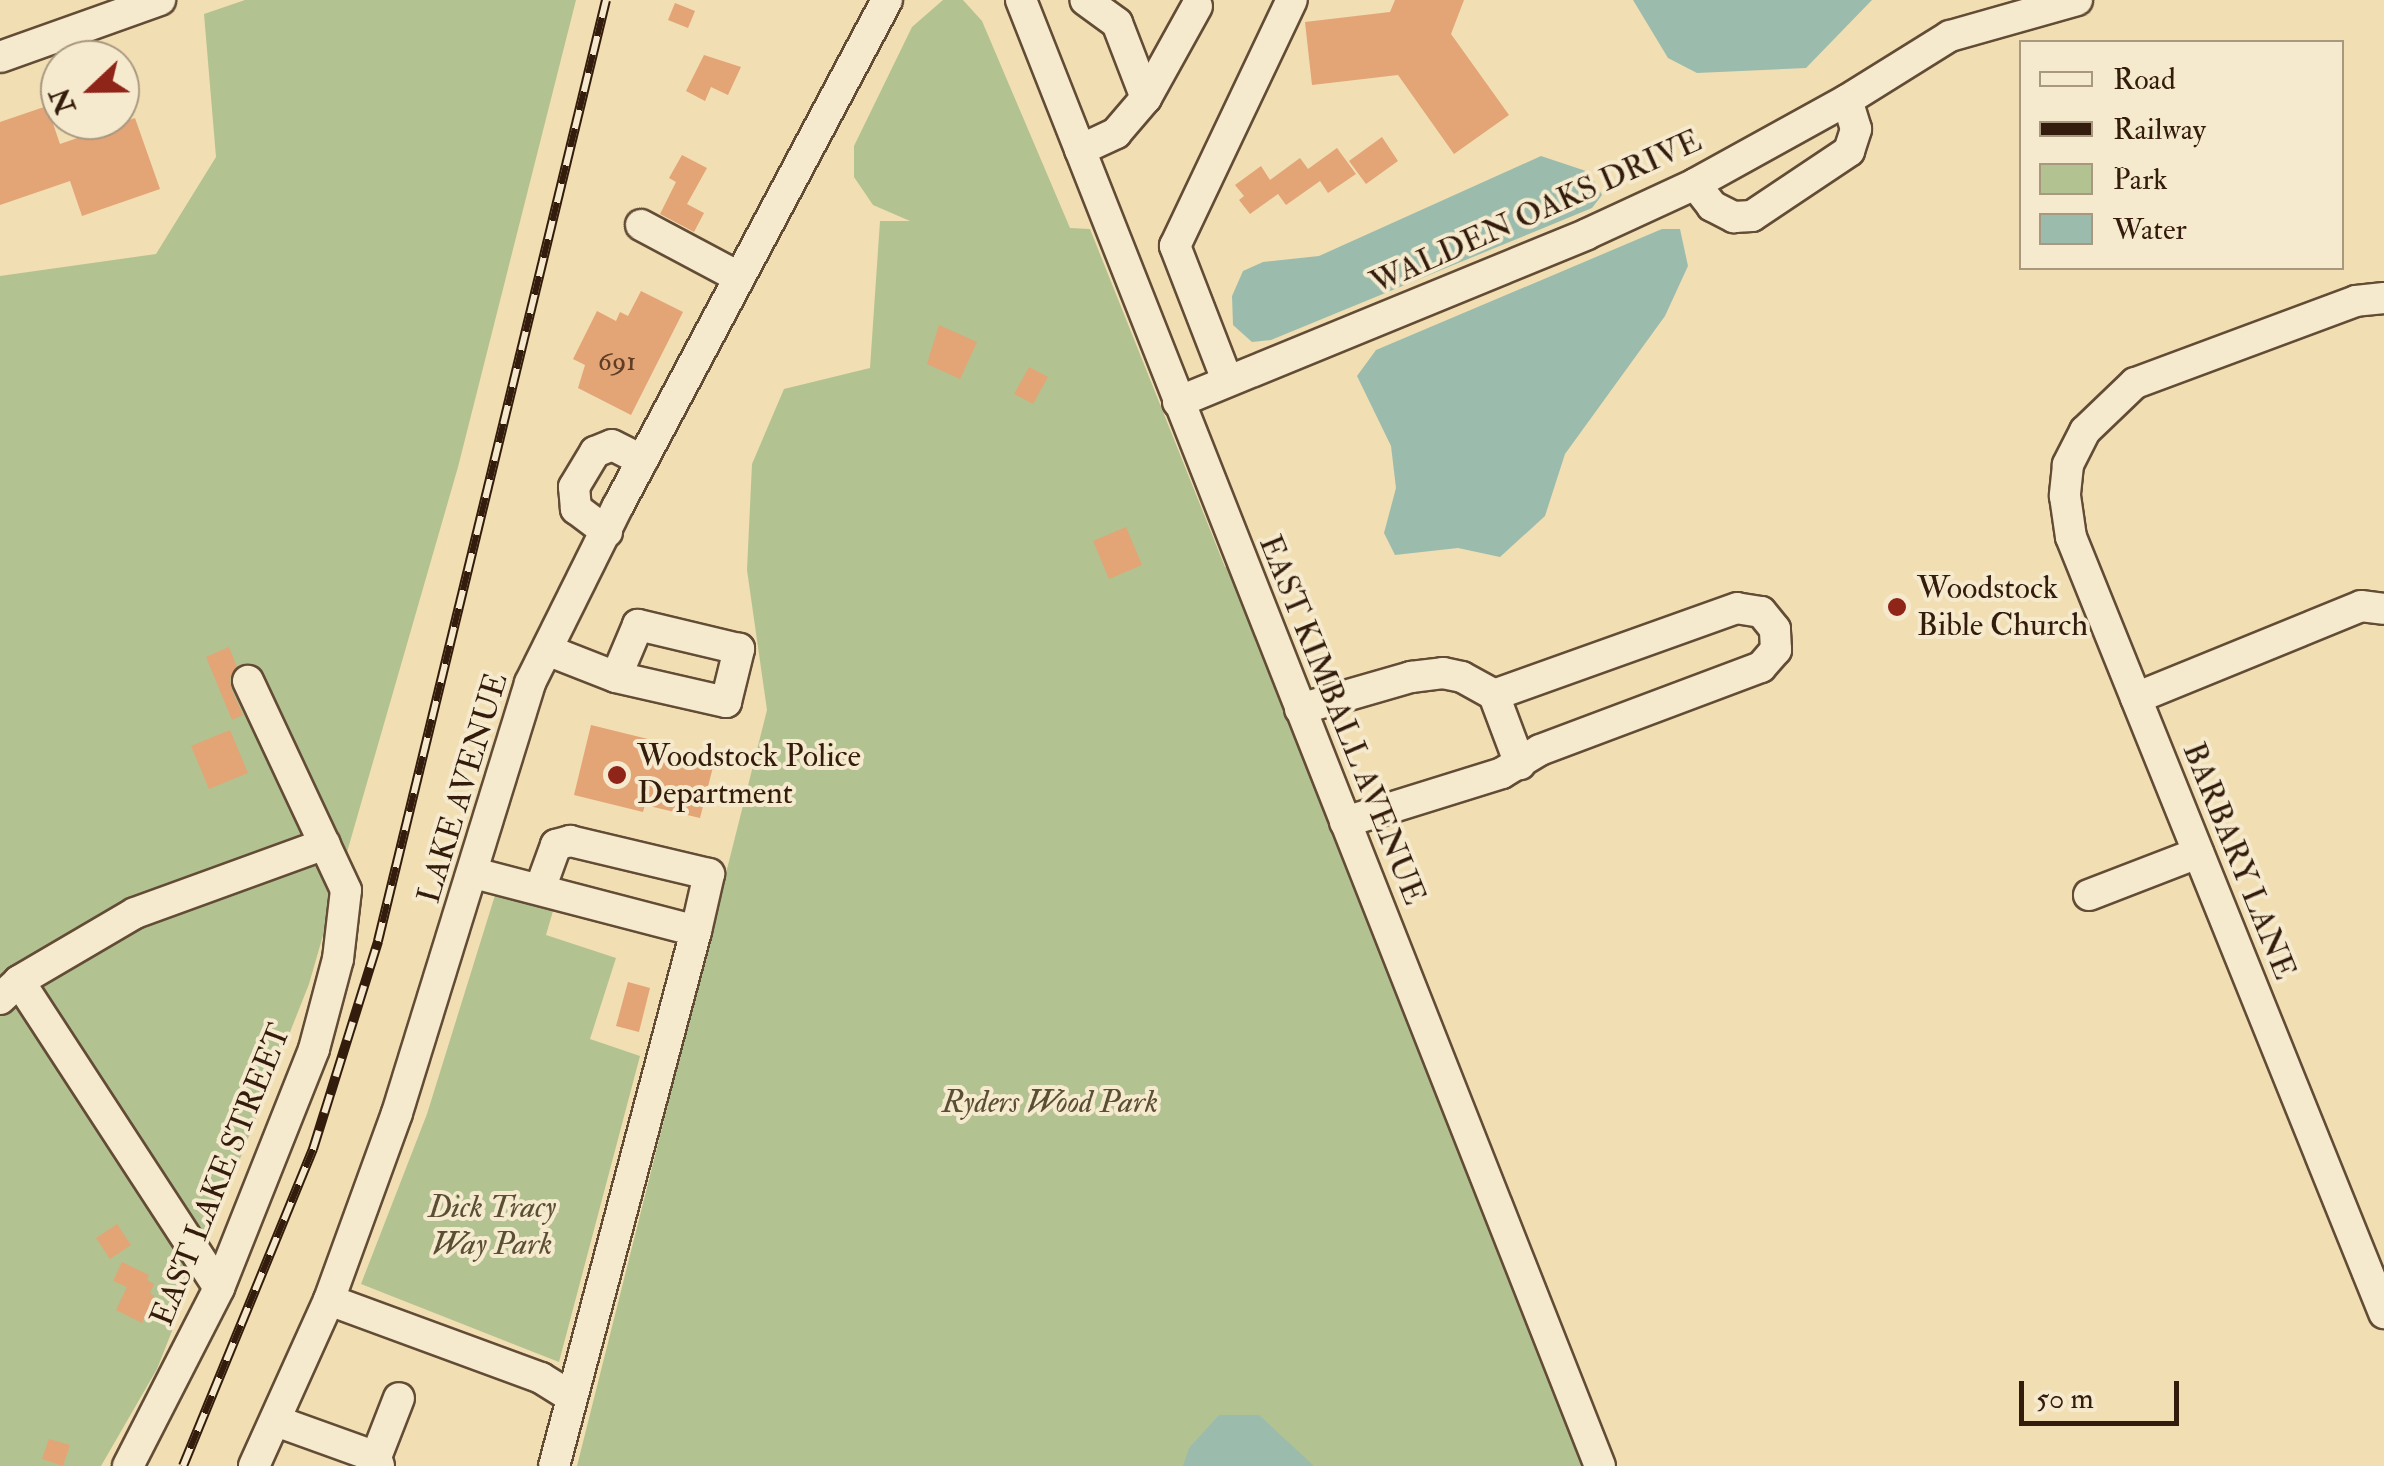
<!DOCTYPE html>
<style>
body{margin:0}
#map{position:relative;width:2384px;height:1466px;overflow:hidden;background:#f1deb3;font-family:"IM FELL Double Pica",serif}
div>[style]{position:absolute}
.green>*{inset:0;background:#b3c291}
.water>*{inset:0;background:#9bbcac}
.building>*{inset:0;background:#e3a476}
.roads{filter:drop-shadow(2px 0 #634c36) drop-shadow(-2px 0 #634c36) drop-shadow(0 2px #634c36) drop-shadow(0 -2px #634c36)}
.minor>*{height:30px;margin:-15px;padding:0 15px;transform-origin:15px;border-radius:15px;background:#f6eace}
.rail>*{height:10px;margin-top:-5px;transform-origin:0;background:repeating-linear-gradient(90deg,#f6eace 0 19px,#341c0c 0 38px);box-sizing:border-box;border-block:2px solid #341c0c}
.dots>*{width:28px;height:28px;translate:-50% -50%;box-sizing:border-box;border:5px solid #f6eace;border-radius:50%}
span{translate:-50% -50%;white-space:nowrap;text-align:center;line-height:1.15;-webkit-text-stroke:8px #f6eace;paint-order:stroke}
.number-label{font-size:28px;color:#603e26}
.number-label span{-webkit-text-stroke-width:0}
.street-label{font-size:32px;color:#341c0c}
.poi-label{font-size:32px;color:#341c0c}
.left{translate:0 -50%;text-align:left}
.park-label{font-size:32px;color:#5a4e34;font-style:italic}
.legend{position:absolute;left:2019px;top:40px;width:325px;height:230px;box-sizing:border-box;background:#f6eace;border:2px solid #a89880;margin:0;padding:12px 18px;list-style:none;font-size:30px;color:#341c0c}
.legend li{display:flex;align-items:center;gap:20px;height:50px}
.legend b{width:50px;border:2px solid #a89880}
.north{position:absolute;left:40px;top:40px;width:100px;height:100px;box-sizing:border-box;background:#f6eace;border:2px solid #a89880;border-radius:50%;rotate:248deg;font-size:28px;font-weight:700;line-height:40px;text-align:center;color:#341c0c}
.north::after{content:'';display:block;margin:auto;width:35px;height:45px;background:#8f2418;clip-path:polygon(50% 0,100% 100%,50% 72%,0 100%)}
.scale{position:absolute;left:2019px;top:1381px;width:160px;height:45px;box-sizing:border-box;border:5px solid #341c0c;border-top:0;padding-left:12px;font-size:30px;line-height:35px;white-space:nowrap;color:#341c0c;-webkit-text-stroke:8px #f6eace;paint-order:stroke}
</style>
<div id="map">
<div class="green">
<div style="clip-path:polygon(245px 0,576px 0,458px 467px,309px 984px,157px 1369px,101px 1466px,0 1466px,0 276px,156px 254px,216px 157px,204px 14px)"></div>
<div style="clip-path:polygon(943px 0,963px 0,982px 21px,1070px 228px,1090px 229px,1225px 567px,1229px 567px,1586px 1466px,577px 1466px,767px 710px,747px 570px,752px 464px,784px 389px,870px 368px,880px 221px,910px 221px,873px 205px,854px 177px,854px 146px,912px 27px)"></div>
<div style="clip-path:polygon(496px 892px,553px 911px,546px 935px,616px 958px,590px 1039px,640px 1056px,559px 1362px,361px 1284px,427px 1114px)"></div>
</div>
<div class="water">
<div style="clip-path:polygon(1633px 0,1872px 0,1806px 68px,1697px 73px,1668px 58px)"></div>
<div style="clip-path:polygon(1541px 156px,1589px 172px,1602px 195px,1592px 208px,1271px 340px,1252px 342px,1233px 325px,1232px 296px,1243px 271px,1263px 262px,1319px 256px)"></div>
<div style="clip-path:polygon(1662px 229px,1680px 229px,1688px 266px,1665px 316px,1565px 454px,1545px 516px,1500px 557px,1458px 548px,1395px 555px,1384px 533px,1396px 488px,1391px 446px,1357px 376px,1376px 350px)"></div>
<div style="clip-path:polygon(1219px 1415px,1259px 1415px,1314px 1466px,1183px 1466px,1189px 1448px)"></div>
</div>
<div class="building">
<div style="clip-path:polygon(1395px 0,1464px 0,1451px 34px,1509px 115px,1454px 154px,1398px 75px,1312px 85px,1305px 22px,1390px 12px)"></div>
<div style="clip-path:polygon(675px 3px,695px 11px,688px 28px,668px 20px)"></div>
<div style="clip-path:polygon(704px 55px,741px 67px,728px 95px,711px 87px,705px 101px,686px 91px)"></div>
<div style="clip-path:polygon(47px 106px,60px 144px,135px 118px,160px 189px,82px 216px,70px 181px,0 205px,0 122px)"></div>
<div style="clip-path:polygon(1382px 137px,1398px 161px,1366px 184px,1349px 161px)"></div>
<div style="clip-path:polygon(1337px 148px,1356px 174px,1328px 193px,1320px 181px,1286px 205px,1278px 194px,1250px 214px,1239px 200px,1244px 196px,1235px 185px,1261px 166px,1270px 180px,1300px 158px,1308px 169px)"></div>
<div style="clip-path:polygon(682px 155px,707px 168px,687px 204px,704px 213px,694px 232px,660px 214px,676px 182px,669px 178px)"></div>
<div style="clip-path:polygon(641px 291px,683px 312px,631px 415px,578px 388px,585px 365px,573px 359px,597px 311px,616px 321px,620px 312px,628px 316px)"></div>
<div style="clip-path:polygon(939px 325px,977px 342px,960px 379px,927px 364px)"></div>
<div style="clip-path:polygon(1029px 367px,1048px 377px,1033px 404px,1014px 394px)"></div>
<div style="clip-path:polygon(1126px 527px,1142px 565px,1109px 579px,1093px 541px)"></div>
<div style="clip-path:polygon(229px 647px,237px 667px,230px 678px,231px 688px,243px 715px,232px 720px,206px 657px)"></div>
<div style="clip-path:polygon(591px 725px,660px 742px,660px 750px,714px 763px,700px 818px,645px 805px,643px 812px,574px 795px)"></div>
<div style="clip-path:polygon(230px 730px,248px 773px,209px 789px,191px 746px)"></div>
<div style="clip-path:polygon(628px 982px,650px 988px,639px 1032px,616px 1026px)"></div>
<div style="clip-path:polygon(117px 1224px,131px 1245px,110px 1259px,96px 1238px)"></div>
<div style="clip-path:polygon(122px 1262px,149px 1275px,147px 1280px,154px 1284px,150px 1293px,154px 1296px,142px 1323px,116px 1310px,127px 1287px,113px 1281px)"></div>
<div style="clip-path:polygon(49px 1439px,70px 1445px,63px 1466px,42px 1459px)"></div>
</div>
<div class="roads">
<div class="minor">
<div style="left:1021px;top:0;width:1576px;rotate:68.45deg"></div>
<div style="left:0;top:57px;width:170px;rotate:-19.6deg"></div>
<div style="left:1146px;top:98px;width:105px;rotate:-61deg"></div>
<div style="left:1080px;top:150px;width:40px;rotate:-25deg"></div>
<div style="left:1116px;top:133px;width:46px;rotate:-49.4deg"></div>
<div style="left:1146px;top:98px;width:80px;rotate:-111.1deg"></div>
<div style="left:1117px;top:23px;width:39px;rotate:-144deg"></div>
<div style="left:1695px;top:184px;width:28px;rotate:52deg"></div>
<div style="left:1712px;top:206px;width:25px;rotate:27deg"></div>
<div style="left:1734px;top:217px;width:18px;rotate:-3deg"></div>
<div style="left:1752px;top:216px;width:117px;rotate:-33.8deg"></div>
<div style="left:1849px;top:151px;width:23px;rotate:-72deg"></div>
<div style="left:1856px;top:129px;width:30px;rotate:-107deg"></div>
<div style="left:641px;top:225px;width:111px;rotate:28deg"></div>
<div style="left:2384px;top:298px;width:28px;rotate:174deg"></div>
<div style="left:2356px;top:301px;width:236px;rotate:159.6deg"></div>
<div style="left:2135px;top:383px;width:69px;rotate:136.2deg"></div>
<div style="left:2085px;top:431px;width:38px;rotate:117deg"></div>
<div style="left:2068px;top:465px;width:31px;rotate:96deg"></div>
<div style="left:2065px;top:496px;width:41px;rotate:81.7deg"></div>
<div style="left:2071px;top:537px;width:837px;rotate:68.03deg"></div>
<div style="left:1227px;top:380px;width:144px;rotate:-111.2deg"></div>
<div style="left:1175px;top:246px;width:272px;rotate:-64.6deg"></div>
<div style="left:1178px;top:402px;width:442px;rotate:-22.3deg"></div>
<div style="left:1587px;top:234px;width:119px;rotate:-24.8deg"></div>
<div style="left:1695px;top:184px;width:174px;rotate:-28.9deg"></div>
<div style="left:1847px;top:100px;width:121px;rotate:-31.9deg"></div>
<div style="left:1950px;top:36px;width:132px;rotate:-15.8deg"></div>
<div style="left:607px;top:532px;width:39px;rotate:-143deg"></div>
<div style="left:576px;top:509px;width:22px;rotate:-95deg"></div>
<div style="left:574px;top:487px;width:41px;rotate:-59deg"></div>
<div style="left:595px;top:452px;width:18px;rotate:-22deg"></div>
<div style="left:612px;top:445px;width:34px;rotate:27deg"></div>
<div style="left:547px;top:650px;width:74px;rotate:21.4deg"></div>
<div style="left:616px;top:677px;width:113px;rotate:12.8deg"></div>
<div style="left:726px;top:702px;width:55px;rotate:-76.2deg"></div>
<div style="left:739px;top:649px;width:104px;rotate:-166.6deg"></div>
<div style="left:638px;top:625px;width:56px;rotate:112.9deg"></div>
<div style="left:2136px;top:698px;width:243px;rotate:-22.2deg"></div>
<div style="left:2361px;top:606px;width:23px;rotate:7deg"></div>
<div style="left:1300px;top:709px;width:116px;rotate:-16.1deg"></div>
<div style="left:1411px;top:677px;width:32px;rotate:-7deg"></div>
<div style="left:1443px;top:673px;width:19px;rotate:12deg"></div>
<div style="left:1462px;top:677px;width:37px;rotate:29deg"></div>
<div style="left:1494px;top:695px;width:74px;rotate:69.4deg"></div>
<div style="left:1345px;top:822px;width:164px;rotate:-17.3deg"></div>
<div style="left:1502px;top:773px;width:44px;rotate:-31.2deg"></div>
<div style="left:1540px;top:750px;width:236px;rotate:-20.6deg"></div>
<div style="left:1761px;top:667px;width:23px;rotate:-49deg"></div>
<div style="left:1776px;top:650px;width:21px;rotate:-93deg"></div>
<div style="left:1775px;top:629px;width:22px;rotate:-129deg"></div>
<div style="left:1761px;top:612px;width:24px;rotate:-171deg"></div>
<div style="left:1737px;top:608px;width:258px;rotate:160.3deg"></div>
<div style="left:474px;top:873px;width:229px;rotate:14.6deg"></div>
<div style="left:696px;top:931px;width:554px;rotate:104.86deg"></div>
<div style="left:540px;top:889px;width:47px;rotate:-70deg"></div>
<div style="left:556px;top:845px;width:15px;rotate:-16deg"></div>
<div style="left:570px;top:841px;width:143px;rotate:13.4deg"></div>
<div style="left:709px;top:874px;width:58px;rotate:102.8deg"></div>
<div style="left:2089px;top:895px;width:117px;rotate:-21.1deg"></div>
<div style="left:19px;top:981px;width:366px;rotate:56.9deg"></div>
<div style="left:0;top:999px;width:26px;rotate:-43deg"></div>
<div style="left:19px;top:981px;width:134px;rotate:-30.4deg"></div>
<div style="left:135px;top:913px;width:202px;rotate:-20deg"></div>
<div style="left:329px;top:1300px;width:226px;rotate:20.2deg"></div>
<div style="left:541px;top:1378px;width:36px;rotate:32deg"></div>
<div style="left:276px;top:1421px;width:106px;rotate:19.8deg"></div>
<div style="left:128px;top:1466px;width:200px;rotate:-62.9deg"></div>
<div style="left:219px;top:1288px;width:257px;rotate:-68.3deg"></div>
<div style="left:314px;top:1049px;width:93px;rotate:-75.1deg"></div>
<div style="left:338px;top:959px;width:69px;rotate:-83.4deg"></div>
<div style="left:346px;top:890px;width:231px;rotate:-115.1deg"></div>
<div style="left:254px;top:1466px;width:182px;rotate:-65.7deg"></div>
<div style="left:329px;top:1300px;width:199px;rotate:-70deg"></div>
<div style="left:397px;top:1113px;width:450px;rotate:-72.8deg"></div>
<div style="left:530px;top:683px;width:198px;rotate:-63.6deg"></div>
<div style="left:618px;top:506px;width:573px;rotate:-62deg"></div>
<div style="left:379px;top:1466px;width:9px;rotate:-108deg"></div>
<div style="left:376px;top:1457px;width:63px;rotate:-68.7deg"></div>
</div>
</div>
<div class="rail">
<div style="left:183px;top:1466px;width:343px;rotate:-67.7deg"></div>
<div style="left:313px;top:1149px;width:218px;rotate:-72.6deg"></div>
<div style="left:378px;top:941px;width:968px;rotate:-76.38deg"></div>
</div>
<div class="dots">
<div style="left:1897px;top:607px;background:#8f2418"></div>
<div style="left:617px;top:775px;background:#8f2418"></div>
</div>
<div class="number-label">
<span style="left:617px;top:362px">691</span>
</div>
<div class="street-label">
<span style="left:1536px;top:212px;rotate:-24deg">WALDEN OAKS DRIVE</span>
<span style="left:1342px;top:720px;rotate:68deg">EAST KIMBALL AVENUE</span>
<span style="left:463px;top:788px;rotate:-73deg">LAKE AVENUE</span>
<span style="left:2239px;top:861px;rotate:68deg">BARBARY LANE</span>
<span style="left:221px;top:1175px;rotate:-68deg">EAST LAKE STREET</span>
</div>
<div class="poi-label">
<span class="left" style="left:1917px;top:607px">Woodstock<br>Bible Church</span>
<span class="left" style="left:637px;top:775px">Woodstock Police<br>Department</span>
</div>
<div class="park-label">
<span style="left:1050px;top:1102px">Ryders Wood Park</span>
<span style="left:492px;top:1226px">Dick Tracy<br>Way Park</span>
</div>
<ul class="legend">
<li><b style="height:12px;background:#f6eace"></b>Road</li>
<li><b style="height:12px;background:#341c0c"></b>Railway</li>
<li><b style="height:28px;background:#b3c291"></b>Park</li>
<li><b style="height:28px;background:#9bbcac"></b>Water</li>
</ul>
<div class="north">N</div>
<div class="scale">50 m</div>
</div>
